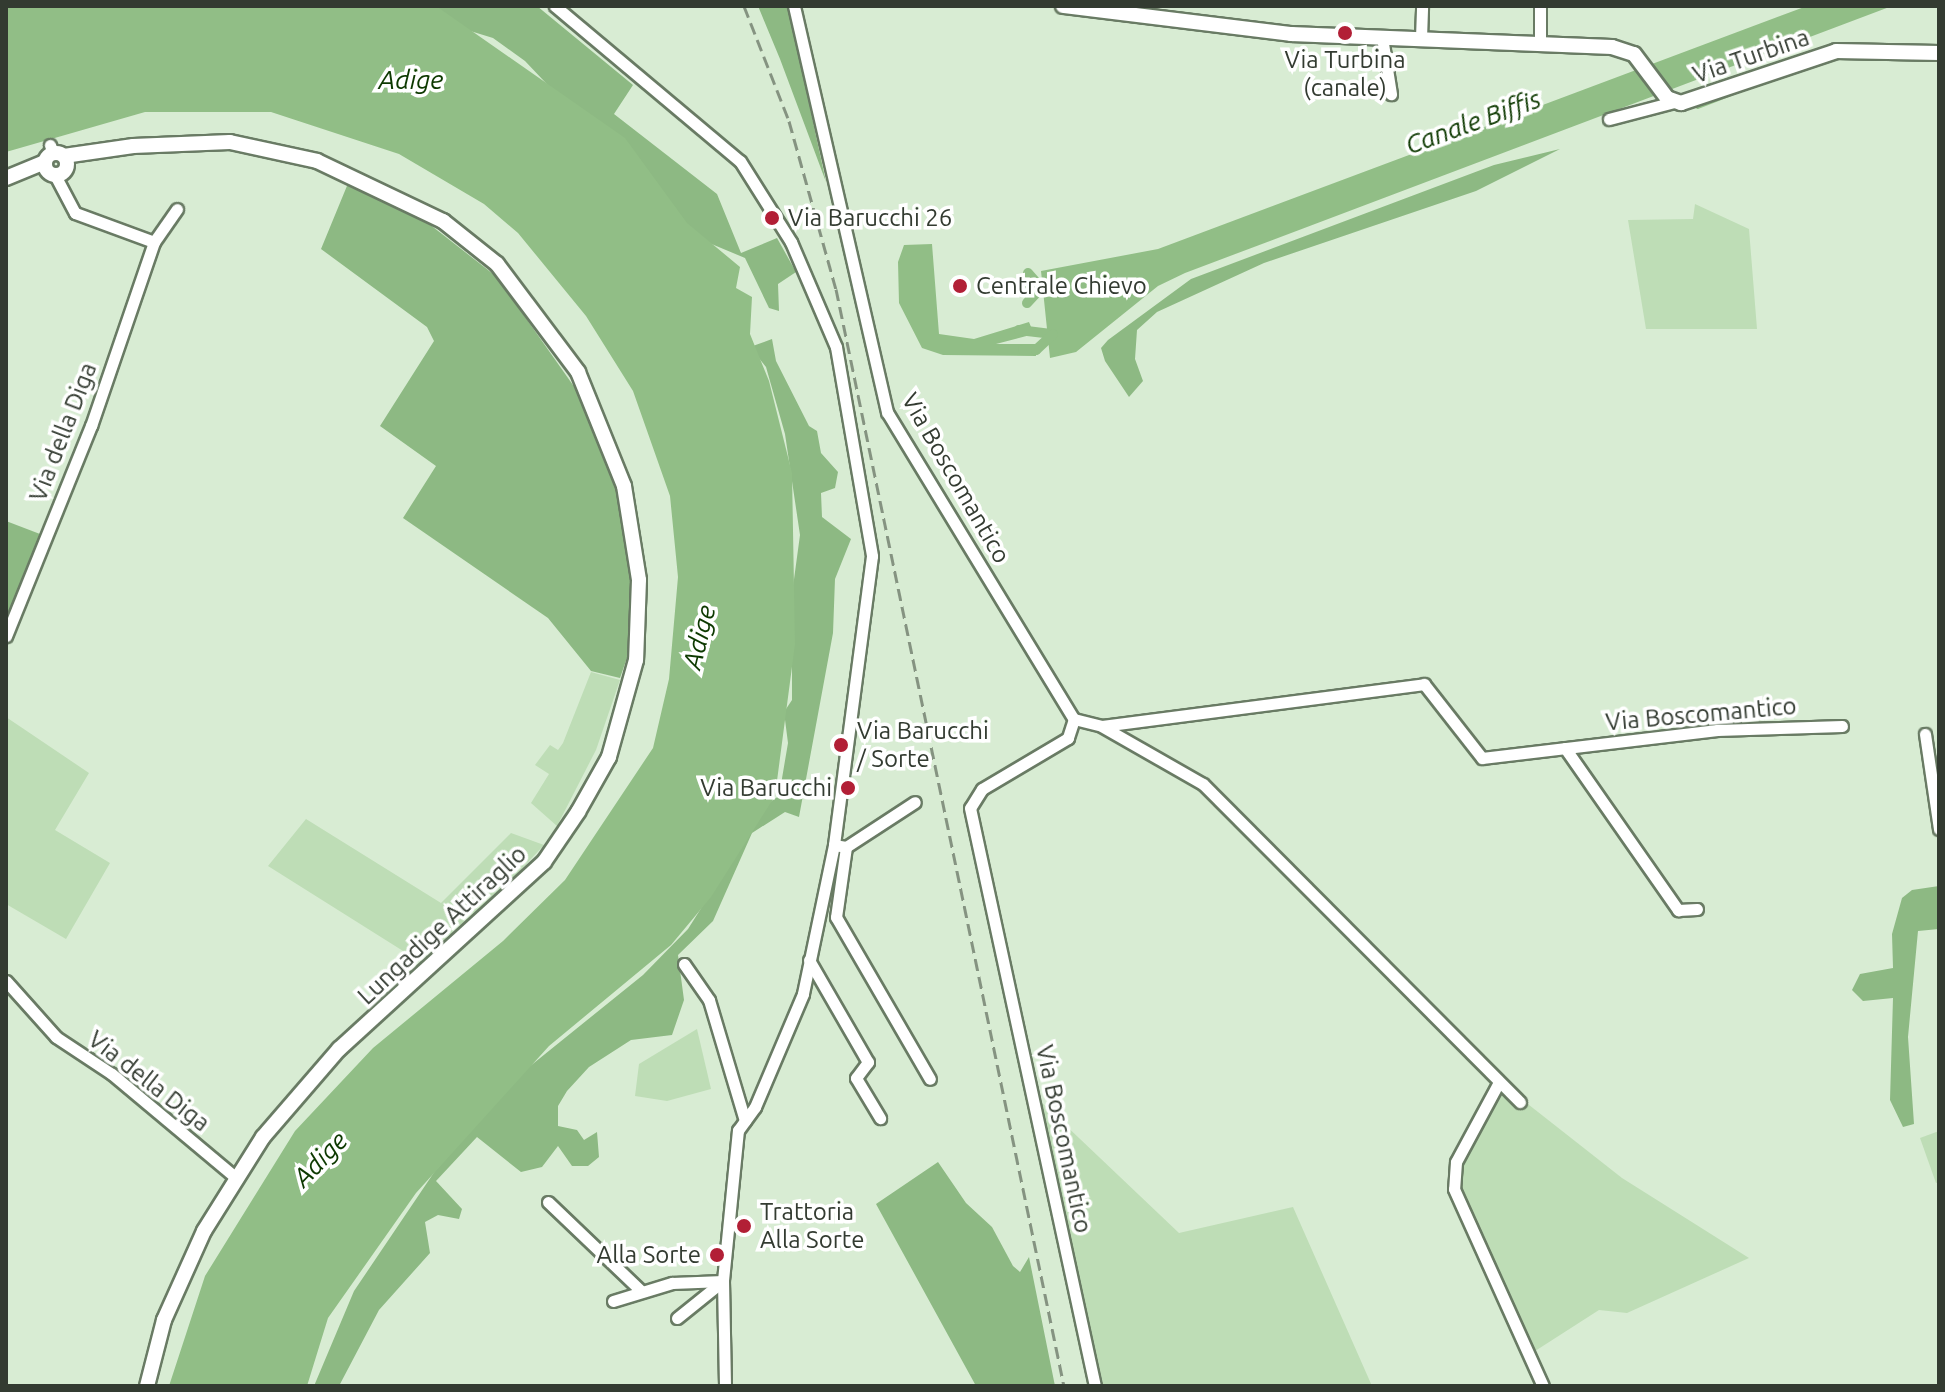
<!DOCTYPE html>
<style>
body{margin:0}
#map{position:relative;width:1945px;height:1392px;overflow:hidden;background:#d8ecd3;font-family:Ubuntu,sans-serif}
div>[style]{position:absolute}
.green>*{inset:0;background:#beddb6}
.forest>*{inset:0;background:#8db983}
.water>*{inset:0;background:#91be86}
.stream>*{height:3px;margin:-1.5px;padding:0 1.5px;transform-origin:1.5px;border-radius:1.5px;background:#91be86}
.canal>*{height:10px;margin:-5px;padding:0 5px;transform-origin:5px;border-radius:5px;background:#91be86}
.roads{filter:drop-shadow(2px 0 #697b64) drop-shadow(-2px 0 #697b64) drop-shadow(0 2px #697b64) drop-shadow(0 -2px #697b64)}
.minor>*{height:11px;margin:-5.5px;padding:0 5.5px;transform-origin:5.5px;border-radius:5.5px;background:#fff}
.tertiary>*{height:14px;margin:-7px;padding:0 7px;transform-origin:7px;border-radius:7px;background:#fff}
.tertiary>.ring{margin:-7px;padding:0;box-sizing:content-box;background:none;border:14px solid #fff;border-radius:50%}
.rail>*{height:3px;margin-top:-1.5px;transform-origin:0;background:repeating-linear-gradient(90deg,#859381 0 12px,transparent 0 18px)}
.dots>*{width:22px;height:22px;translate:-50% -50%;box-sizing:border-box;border:4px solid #fff;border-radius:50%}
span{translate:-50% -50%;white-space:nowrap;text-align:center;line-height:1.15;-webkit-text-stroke:7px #fff;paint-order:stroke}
.street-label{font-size:24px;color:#333b31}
.poi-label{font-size:24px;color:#333b31}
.left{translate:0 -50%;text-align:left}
.right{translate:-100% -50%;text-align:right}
.water-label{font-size:26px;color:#0d3900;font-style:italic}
.frame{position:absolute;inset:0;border:8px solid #333b31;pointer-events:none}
</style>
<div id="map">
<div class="green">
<div style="clip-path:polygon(1695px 204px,1749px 229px,1757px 329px,1646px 329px,1628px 220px,1693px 219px)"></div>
<div style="clip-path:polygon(591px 672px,620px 680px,596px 750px,557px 826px,531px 803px,549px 774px,535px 765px,550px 745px,558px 750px,563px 743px)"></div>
<div style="clip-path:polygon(6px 717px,89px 773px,55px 830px,110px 863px,66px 939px,6px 904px)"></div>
<div style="clip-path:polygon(306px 819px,441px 903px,511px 833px,544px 845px,489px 904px,419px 961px,268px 866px)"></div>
<div style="clip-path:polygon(697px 1029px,711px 1089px,667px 1101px,635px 1096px,639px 1064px)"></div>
<div style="clip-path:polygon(1500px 1082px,1622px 1178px,1749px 1258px,1627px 1313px,1599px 1310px,1532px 1353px,1456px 1188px,1461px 1160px)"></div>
<div style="clip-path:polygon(1039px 1100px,1179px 1233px,1293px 1207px,1372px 1386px,1101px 1386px)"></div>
<div style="clip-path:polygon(1939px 1131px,1939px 1182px,1936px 1183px,1920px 1138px)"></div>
</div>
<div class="forest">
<div style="clip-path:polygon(389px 6px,537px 6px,633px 85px,614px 114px,717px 194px,741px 253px,777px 238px,796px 272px,778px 284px,779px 311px,769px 308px,745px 258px,690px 235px,525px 61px,493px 38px)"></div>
<div style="clip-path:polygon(758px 6px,788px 6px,826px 182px,780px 59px)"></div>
<div style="clip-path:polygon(1560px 149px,1476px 191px,1264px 263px,1157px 312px,1137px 330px,1135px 359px,1143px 381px,1129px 397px,1105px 361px,1101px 348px,1108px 340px,1191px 279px,1494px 165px)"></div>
<div style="clip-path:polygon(349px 181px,410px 209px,497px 277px,587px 405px,618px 489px,631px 566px,628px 655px,620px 678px,591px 671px,548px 618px,403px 518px,436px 466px,380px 426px,434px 341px,427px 327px,321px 249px)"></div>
<div style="clip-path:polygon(772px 339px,776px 361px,809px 426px,817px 431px,821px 453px,838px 472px,835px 488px,821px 493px,822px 517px,851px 539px,835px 579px,833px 633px,799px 817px,785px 812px,752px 833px,713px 921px,678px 955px,684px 1000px,672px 1035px,631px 1040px,589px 1067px,567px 1091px,558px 1106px,558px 1126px,577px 1130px,584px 1140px,597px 1132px,599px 1157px,588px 1166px,572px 1166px,558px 1146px,542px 1167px,521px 1172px,477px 1137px,436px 1181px,462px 1209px,459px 1219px,438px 1215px,425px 1222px,430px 1253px,379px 1310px,339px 1386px,314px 1386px,354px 1291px,435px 1171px,524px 1071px,643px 975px,688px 929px,767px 804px,779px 796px,788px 743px,784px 712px,792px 700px,792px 594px,800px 535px,785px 434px,766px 367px,750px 347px)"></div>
<div style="clip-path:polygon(6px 521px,40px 534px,6px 623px)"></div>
<div style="clip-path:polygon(1939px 886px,1939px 929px,1918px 931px,1908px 1037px,1914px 1124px,1903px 1127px,1890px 1100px,1893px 998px,1863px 1001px,1852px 990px,1860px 974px,1893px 968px,1892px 934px,1902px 898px,1912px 890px)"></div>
<div style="clip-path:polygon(938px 1162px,966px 1203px,992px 1227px,1013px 1266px,1020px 1272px,1029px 1257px,1055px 1386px,976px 1386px,876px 1204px)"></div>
</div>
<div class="water">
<div style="clip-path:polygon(6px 6px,436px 6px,625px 138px,687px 223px,740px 267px,736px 288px,752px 297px,750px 334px,769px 381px,792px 473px,795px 644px,775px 796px,711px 897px,671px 945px,549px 1046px,416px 1193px,328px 1318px,307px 1386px,169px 1386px,205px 1276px,295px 1131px,373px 1048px,503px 941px,565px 880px,653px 748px,669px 679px,678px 577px,670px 496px,633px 391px,586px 316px,518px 233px,484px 204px,399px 154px,271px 112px,145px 112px,6px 152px)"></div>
<div style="clip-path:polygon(1807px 6px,1892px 6px,1185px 273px,1158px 286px,1076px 352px,1050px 358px,1041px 271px,1158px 249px)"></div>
<div style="clip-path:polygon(932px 244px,939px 334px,974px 339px,1029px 322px,1034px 334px,996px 344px,1035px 344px,1036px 356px,943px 355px,922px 348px,899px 303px,898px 262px,904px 245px)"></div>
</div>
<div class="stream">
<div style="left:1697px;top:107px;width:47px;rotate:-21.1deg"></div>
</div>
<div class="canal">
<div style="left:1028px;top:273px;width:20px;rotate:49deg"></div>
<div style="left:1026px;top:287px;width:28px;rotate:2deg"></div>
<div style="left:1027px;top:303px;width:21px;rotate:-47deg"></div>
<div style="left:1019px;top:330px;width:34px;rotate:7deg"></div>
<div style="left:1023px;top:350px;width:13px"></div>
<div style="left:1036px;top:350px;width:23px;rotate:-43deg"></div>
</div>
<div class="roads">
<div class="minor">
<div style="left:555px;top:6px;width:241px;rotate:40deg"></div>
<div style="left:740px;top:161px;width:96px;rotate:57.8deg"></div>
<div style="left:791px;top:242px;width:114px;rotate:66.8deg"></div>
<div style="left:836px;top:347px;width:212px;rotate:80.2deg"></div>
<div style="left:872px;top:556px;width:291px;rotate:97.5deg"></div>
<div style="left:834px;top:845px;width:152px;rotate:101.8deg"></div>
<div style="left:803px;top:994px;width:123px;rotate:113deg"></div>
<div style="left:755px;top:1107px;width:29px;rotate:126deg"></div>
<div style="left:738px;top:1130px;width:152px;rotate:95.7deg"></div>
<div style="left:723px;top:1281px;width:105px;rotate:88.9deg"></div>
<div style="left:794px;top:6px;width:417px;rotate:77.1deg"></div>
<div style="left:887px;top:412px;width:359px;rotate:58.7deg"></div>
<div style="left:1074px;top:719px;width:29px;rotate:14deg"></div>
<div style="left:1102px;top:726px;width:325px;rotate:-7.4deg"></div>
<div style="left:1424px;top:684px;width:94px;rotate:51.9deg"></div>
<div style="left:1482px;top:758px;width:237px;rotate:-6.8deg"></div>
<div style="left:1717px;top:730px;width:125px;rotate:-1.8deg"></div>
<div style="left:1382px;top:37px;width:58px;rotate:81deg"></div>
<div style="left:1421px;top:38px;width:32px;rotate:-88deg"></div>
<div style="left:1540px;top:41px;width:35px;rotate:-90deg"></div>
<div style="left:1609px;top:119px;width:67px;rotate:-14.7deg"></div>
<div style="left:50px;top:145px;width:9px;rotate:69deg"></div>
<div style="left:154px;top:242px;width:40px;rotate:-55.1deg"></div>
<div style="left:6px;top:636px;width:227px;rotate:-68deg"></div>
<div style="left:91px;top:426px;width:194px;rotate:-71.1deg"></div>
<div style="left:154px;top:242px;width:84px;rotate:-159.8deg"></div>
<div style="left:75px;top:213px;width:43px;rotate:-117.8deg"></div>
<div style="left:1074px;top:719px;width:20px;rotate:108deg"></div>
<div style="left:1068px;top:738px;width:100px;rotate:149.3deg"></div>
<div style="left:982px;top:789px;width:22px;rotate:122deg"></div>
<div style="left:970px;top:808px;width:591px;rotate:77.8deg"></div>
<div style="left:1103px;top:727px;width:115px;rotate:29.7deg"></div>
<div style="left:1203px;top:784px;width:449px;rotate:45.1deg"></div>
<div style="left:1925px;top:734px;width:96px;rotate:81.6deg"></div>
<div style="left:1565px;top:748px;width:198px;rotate:55.1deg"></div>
<div style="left:1678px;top:910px;width:19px;rotate:-3deg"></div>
<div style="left:834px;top:845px;width:12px;rotate:9deg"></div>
<div style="left:846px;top:847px;width:71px;rotate:98.1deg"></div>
<div style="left:836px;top:917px;width:187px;rotate:59.9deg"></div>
<div style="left:846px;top:847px;width:82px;rotate:-33.1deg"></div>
<div style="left:809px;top:960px;width:118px;rotate:60deg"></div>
<div style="left:868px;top:1062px;width:20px;rotate:127deg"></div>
<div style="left:856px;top:1078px;width:47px;rotate:59deg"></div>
<div style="left:684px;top:964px;width:44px;rotate:55.2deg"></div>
<div style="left:709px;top:1000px;width:126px;rotate:73.4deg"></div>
<div style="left:6px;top:981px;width:75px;rotate:48.2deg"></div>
<div style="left:56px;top:1037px;width:67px;rotate:33.5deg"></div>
<div style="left:112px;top:1074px;width:160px;rotate:39.9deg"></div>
<div style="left:1499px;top:1082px;width:91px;rotate:118.3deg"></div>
<div style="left:1456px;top:1162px;width:27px;rotate:94deg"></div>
<div style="left:1454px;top:1189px;width:216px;rotate:65.7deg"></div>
<div style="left:548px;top:1202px;width:129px;rotate:43.7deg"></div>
<div style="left:613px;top:1301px;width:62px;rotate:-17deg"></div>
<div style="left:672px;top:1283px;width:51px;rotate:-2.2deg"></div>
<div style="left:677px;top:1318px;width:59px;rotate:-38.8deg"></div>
</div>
<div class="tertiary">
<div style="left:1063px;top:6px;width:230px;rotate:7deg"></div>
<div style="left:1291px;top:34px;width:321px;rotate:2.3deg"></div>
<div style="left:1612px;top:47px;width:23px;rotate:18deg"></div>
<div style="left:1634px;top:54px;width:55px;rotate:53.1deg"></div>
<div style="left:1667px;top:98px;width:15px;rotate:20deg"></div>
<div style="left:1681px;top:103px;width:163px;rotate:-18.5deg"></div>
<div style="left:1836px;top:51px;width:103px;rotate:1.1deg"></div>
<div class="ring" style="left:45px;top:153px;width:8px;height:8px"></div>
<div style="left:64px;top:156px;width:70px;rotate:-8.2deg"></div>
<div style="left:133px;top:146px;width:97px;rotate:-2.4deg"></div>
<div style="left:230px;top:142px;width:89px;rotate:12.3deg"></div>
<div style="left:317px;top:161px;width:140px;rotate:25.5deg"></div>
<div style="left:443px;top:221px;width:69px;rotate:38.5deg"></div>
<div style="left:497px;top:264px;width:135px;rotate:53.1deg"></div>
<div style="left:578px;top:372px;width:123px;rotate:68deg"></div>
<div style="left:624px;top:486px;width:95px;rotate:80.9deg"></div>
<div style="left:639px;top:580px;width:80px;rotate:92.1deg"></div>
<div style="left:636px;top:660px;width:101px;rotate:105.6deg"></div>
<div style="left:609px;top:757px;width:63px;rotate:119.4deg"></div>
<div style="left:578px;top:812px;width:60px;rotate:124.2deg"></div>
<div style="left:544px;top:862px;width:277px;rotate:137.6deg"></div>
<div style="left:339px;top:1049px;width:116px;rotate:130.8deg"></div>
<div style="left:263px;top:1137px;width:111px;rotate:122.1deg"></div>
<div style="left:204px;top:1231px;width:98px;rotate:114.2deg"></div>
<div style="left:164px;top:1320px;width:68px;rotate:104.4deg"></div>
<div style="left:6px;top:178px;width:42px;rotate:-22.3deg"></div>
</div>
</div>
<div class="rail">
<div style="left:744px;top:6px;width:123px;rotate:68.6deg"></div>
<div style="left:789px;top:121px;width:174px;rotate:74.4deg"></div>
<div style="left:836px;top:289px;width:1120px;rotate:78.26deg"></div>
</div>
<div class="dots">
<div style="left:1345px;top:33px;background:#b21f36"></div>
<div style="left:772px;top:218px;background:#b21f36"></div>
<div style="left:960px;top:286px;background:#b21f36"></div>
<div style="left:841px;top:745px;background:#b21f36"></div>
<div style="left:848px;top:788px;background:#b21f36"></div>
<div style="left:744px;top:1226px;background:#b21f36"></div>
<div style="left:717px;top:1255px;background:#b21f36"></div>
</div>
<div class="street-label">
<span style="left:1751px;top:56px;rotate:-19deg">Via Turbina</span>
<span style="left:63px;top:432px;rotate:-69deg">Via della Diga</span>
<span style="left:956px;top:478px;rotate:60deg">Via Boscomantico</span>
<span style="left:1701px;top:714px;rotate:-5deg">Via Boscomantico</span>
<span style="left:442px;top:925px;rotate:-43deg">Lungadige Attiraglio</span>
<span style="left:149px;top:1081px;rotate:38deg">Via della Diga</span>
<span style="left:1064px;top:1139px;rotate:78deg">Via Boscomantico</span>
</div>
<div class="poi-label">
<span style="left:1345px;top:74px">Via Turbina<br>(canale)</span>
<span class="left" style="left:788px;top:218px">Via Barucchi 26</span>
<span class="left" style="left:976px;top:286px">Centrale Chievo</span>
<span class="left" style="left:857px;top:745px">Via Barucchi<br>/ Sorte</span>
<span class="right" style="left:832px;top:788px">Via Barucchi</span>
<span class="left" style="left:760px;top:1226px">Trattoria<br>Alla Sorte</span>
<span class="right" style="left:701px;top:1255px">Alla Sorte</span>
</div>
<div class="water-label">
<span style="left:411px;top:80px">Adige</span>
<span style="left:1473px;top:122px;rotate:-20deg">Canale Biffis</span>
<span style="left:699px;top:637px;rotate:-76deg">Adige</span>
<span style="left:320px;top:1159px;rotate:-46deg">Adige</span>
</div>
<div class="frame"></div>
</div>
